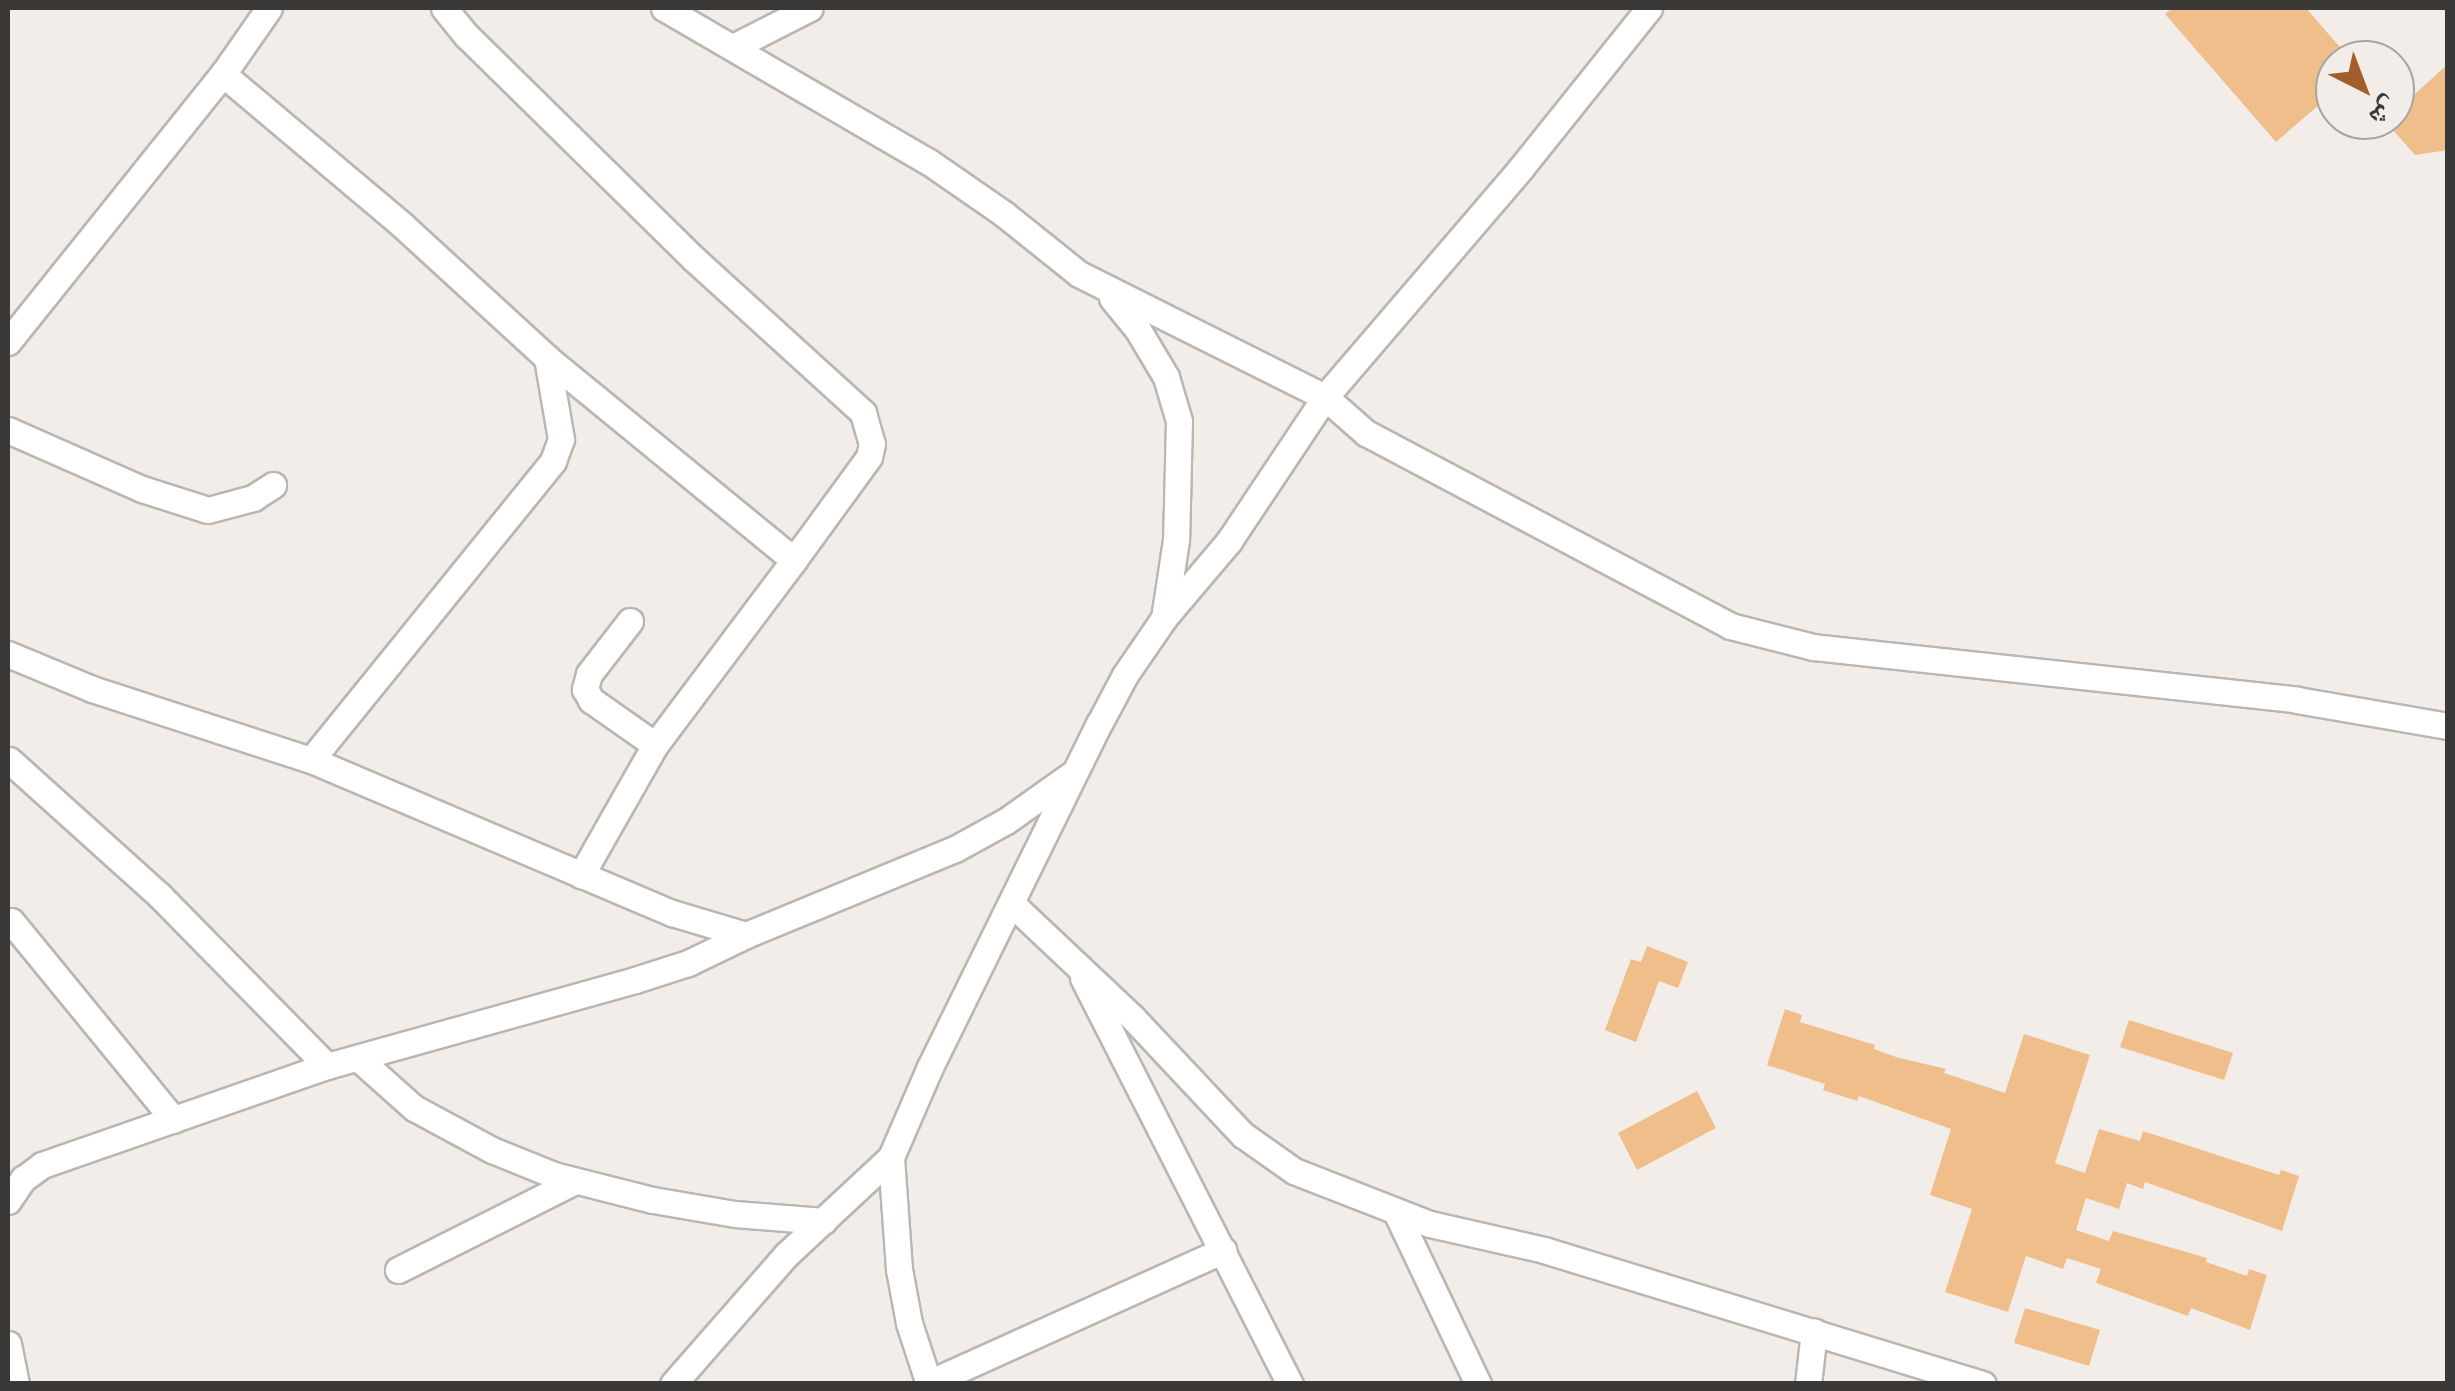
<!DOCTYPE html>
<meta charset="utf-8">
<style>
body{margin:0}
#map{position:relative;width:2455px;height:1391px;overflow:hidden;background:#f2ede9;font-family:"Alegreya Sans","Noto Naskh Arabic",sans-serif}
div>[style]{position:absolute}
.building>*{inset:0;background:#f0be8a}
.roads{filter:drop-shadow(2px 0 #bab6b1) drop-shadow(-2px 0 #bab6b1) drop-shadow(0 2px #bab6b1) drop-shadow(0 -2px #bab6b1)}
.minor>*{height:25px;margin:-12.5px;padding:0 12.5px;transform-origin:12.5px;border-radius:12.5px;background:#fff}
span{translate:-50% -50%;white-space:nowrap;text-align:center;line-height:1.15;-webkit-text-stroke:10px #f2ede9;paint-order:stroke}
.frame{position:absolute;inset:0;border:10px solid #3b3938;pointer-events:none}
.north{position:absolute;left:2315px;top:40px;width:100px;height:100px;box-sizing:border-box;background:#f2ede9;border:2px solid #a9a5a2;border-radius:50%;rotate:138deg;font-size:28px;font-weight:700;line-height:40px;text-align:center;color:#3b3938}
.north::after{content:'';display:block;margin:auto;width:35px;height:45px;background:#a15e2c;clip-path:polygon(50% 0,100% 100%,50% 72%,0 100%)}
</style>
<div id="map">
<div class="building">
<div style="clip-path:polygon(2173px 8px,2306px 8px,2351px 60px,2335px 60px,2335px 91px,2276px 142px,2165px 14px)"></div>
<div style="clip-path:polygon(2448px 64px,2448px 150px,2415px 155px,2385px 121px,2395px 120px,2395px 112px)"></div>
<div style="clip-path:polygon(1647px 946px,1688px 962px,1678px 988px,1659px 981px,1636px 1042px,1605px 1030px,1631px 959px,1641px 962px)"></div>
<div style="clip-path:polygon(1785px 1009px,1802px 1015px,1800px 1022px,1875px 1045px,1874px 1049px,1896px 1057px,1946px 1069px,1944px 1073px,2005px 1093px,2024px 1034px,2090px 1055px,2055px 1163px,2085px 1173px,2099px 1129px,2140px 1141px,2143px 1131px,2279px 1175px,2281px 1170px,2299px 1176px,2282px 1231px,2145px 1182px,2143px 1189px,2127px 1183px,2119px 1209px,2086px 1198px,2076px 1230px,2109px 1241px,2113px 1231px,2207px 1258px,2206px 1262px,2247px 1276px,2249px 1269px,2267px 1275px,2250px 1330px,2191px 1308px,2188px 1316px,2096px 1283px,2101px 1269px,2067px 1258px,2063px 1269px,2026px 1256px,2008px 1312px,1945px 1292px,1972px 1209px,1930px 1195px,1951px 1129px,1859px 1096px,1857px 1101px,1823px 1090px,1825px 1084px,1767px 1065px)"></div>
<div style="clip-path:polygon(2129px 1020px,2233px 1053px,2224px 1080px,2120px 1047px)"></div>
<div style="clip-path:polygon(1697px 1091px,1716px 1128px,1637px 1170px,1618px 1133px)"></div>
<div style="clip-path:polygon(2025px 1308px,2100px 1330px,2089px 1366px,2014px 1343px)"></div>
</div>
<div class="roads">
<div class="minor">
<div style="left:444px;top:8px;width:36px;rotate:51deg"></div>
<div style="left:467px;top:36px;width:318px;rotate:44.5deg"></div>
<div style="left:694px;top:259px;width:229px;rotate:42.3deg"></div>
<div style="left:863px;top:413px;width:32px;rotate:74deg"></div>
<div style="left:872px;top:444px;width:13px;rotate:103deg"></div>
<div style="left:869px;top:457px;width:127px;rotate:126.1deg"></div>
<div style="left:664px;top:8px;width:306px;rotate:30.2deg"></div>
<div style="left:929px;top:162px;width:91px;rotate:34.7deg"></div>
<div style="left:1004px;top:214px;width:96px;rotate:38.7deg"></div>
<div style="left:1079px;top:274px;width:275px;rotate:26.6deg"></div>
<div style="left:1325px;top:397px;width:55px;rotate:41.3deg"></div>
<div style="left:1366px;top:433px;width:412px;rotate:27.9deg"></div>
<div style="left:1730px;top:626px;width:86px;rotate:14.2deg"></div>
<div style="left:1813px;top:647px;width:487px;rotate:6.2deg"></div>
<div style="left:2297px;top:700px;width:153px;rotate:9.8deg"></div>
<div style="left:733px;top:47px;width:86px;rotate:-26.9deg"></div>
<div style="left:223px;top:74px;width:233px;rotate:40.1deg"></div>
<div style="left:401px;top:224px;width:198px;rotate:42.5deg"></div>
<div style="left:547px;top:358px;width:319px;rotate:39.3deg"></div>
<div style="left:794px;top:560px;width:231px;rotate:126.9deg"></div>
<div style="left:655px;top:745px;width:150px;rotate:119.6deg"></div>
<div style="left:1112px;top:298px;width:41px;rotate:50.9deg"></div>
<div style="left:1138px;top:330px;width:55px;rotate:59.2deg"></div>
<div style="left:1166px;top:377px;width:46px;rotate:73.5deg"></div>
<div style="left:1179px;top:421px;width:119px;rotate:91.4deg"></div>
<div style="left:1176px;top:540px;width:79px;rotate:98.7deg"></div>
<div style="left:8px;top:342px;width:344px;rotate:-51.3deg"></div>
<div style="left:223px;top:74px;width:80px;rotate:-55.1deg"></div>
<div style="left:8px;top:430px;width:146px;rotate:23.8deg"></div>
<div style="left:142px;top:489px;width:69px;rotate:17.7deg"></div>
<div style="left:208px;top:510px;width:47px;rotate:-14.9deg"></div>
<div style="left:253px;top:498px;width:24px;rotate:-33deg"></div>
<div style="left:630px;top:621px;width:67px;rotate:127.7deg"></div>
<div style="left:589px;top:674px;width:16px;rotate:105deg"></div>
<div style="left:585px;top:689px;width:13px;rotate:61deg"></div>
<div style="left:591px;top:700px;width:78px;rotate:35.1deg"></div>
<div style="left:8px;top:654px;width:91px;rotate:22.6deg"></div>
<div style="left:92px;top:689px;width:230px;rotate:18deg"></div>
<div style="left:311px;top:760px;width:392px;rotate:23deg"></div>
<div style="left:672px;top:913px;width:77px;rotate:16.6deg"></div>
<div style="left:746px;top:935px;width:226px;rotate:-22.4deg"></div>
<div style="left:955px;top:849px;width:58px;rotate:-28.8deg"></div>
<div style="left:1006px;top:821px;width:80px;rotate:-35.3deg"></div>
<div style="left:9px;top:760px;width:202px;rotate:42deg"></div>
<div style="left:159px;top:895px;width:240px;rotate:45.5deg"></div>
<div style="left:311px;top:760px;width:385px;rotate:-51deg"></div>
<div style="left:553px;top:461px;width:23px;rotate:-70deg"></div>
<div style="left:561px;top:439px;width:82px;rotate:-99.8deg"></div>
<div style="left:1012px;top:904px;width:166px;rotate:43.3deg"></div>
<div style="left:1133px;top:1018px;width:161px;rotate:46.8deg"></div>
<div style="left:1243px;top:1135px;width:62px;rotate:35.2deg"></div>
<div style="left:1294px;top:1171px;width:146px;rotate:21.3deg"></div>
<div style="left:1430px;top:1224px;width:117px;rotate:12.8deg"></div>
<div style="left:1544px;top:1250px;width:459px;rotate:17deg"></div>
<div style="left:11px;top:921px;width:257px;rotate:50.7deg"></div>
<div style="left:1083px;top:978px;width:456px;rotate:63deg"></div>
<div style="left:359px;top:1059px;width:74px;rotate:41.7deg"></div>
<div style="left:414px;top:1108px;width:89px;rotate:28.3deg"></div>
<div style="left:492px;top:1150px;width:67px;rotate:22deg"></div>
<div style="left:554px;top:1175px;width:102px;rotate:14.2deg"></div>
<div style="left:653px;top:1200px;width:83px;rotate:9.7deg"></div>
<div style="left:735px;top:1214px;width:89px;rotate:4.5deg"></div>
<div style="left:8px;top:1201px;width:27px;rotate:-56deg"></div>
<div style="left:23px;top:1179px;width:24px;rotate:-36deg"></div>
<div style="left:42px;top:1165px;width:302px;rotate:-19.2deg"></div>
<div style="left:327px;top:1066px;width:320px;rotate:-15.6deg"></div>
<div style="left:635px;top:980px;width:56px;rotate:-17.8deg"></div>
<div style="left:688px;top:963px;width:64px;rotate:-25.8deg"></div>
<div style="left:1396px;top:1212px;width:191px;rotate:64.5deg"></div>
<div style="left:398px;top:1270px;width:198px;rotate:-26.7deg"></div>
<div style="left:8px;top:1344px;width:41px;rotate:78.7deg"></div>
<div style="left:929px;top:1383px;width:323px;rotate:-24.3deg"></div>
<div style="left:673px;top:1384px;width:171px;rotate:-48.8deg"></div>
<div style="left:786px;top:1255px;width:144px;rotate:-43deg"></div>
<div style="left:929px;top:1384px;width:64px;rotate:-108.2deg"></div>
<div style="left:909px;top:1323px;width:55px;rotate:-100.5deg"></div>
<div style="left:899px;top:1269px;width:112px;rotate:-94.1deg"></div>
<div style="left:891px;top:1157px;width:96px;rotate:-66.6deg"></div>
<div style="left:929px;top:1069px;width:385px;rotate:-63.8deg"></div>
<div style="left:1099px;top:724px;width:55px;rotate:-62deg"></div>
<div style="left:1125px;top:675px;width:69px;rotate:-55.6deg"></div>
<div style="left:1164px;top:618px;width:101px;rotate:-49.8deg"></div>
<div style="left:1229px;top:541px;width:173px;rotate:-56.3deg"></div>
<div style="left:1325px;top:397px;width:301px;rotate:-49.4deg"></div>
<div style="left:1521px;top:168px;width:205px;rotate:-51.3deg"></div>
<div style="left:1808px;top:1384px;width:53px;rotate:-83.5deg"></div>
</div>
</div>
<div class="frame"></div>
<div class="north">ش</div>
</div>
